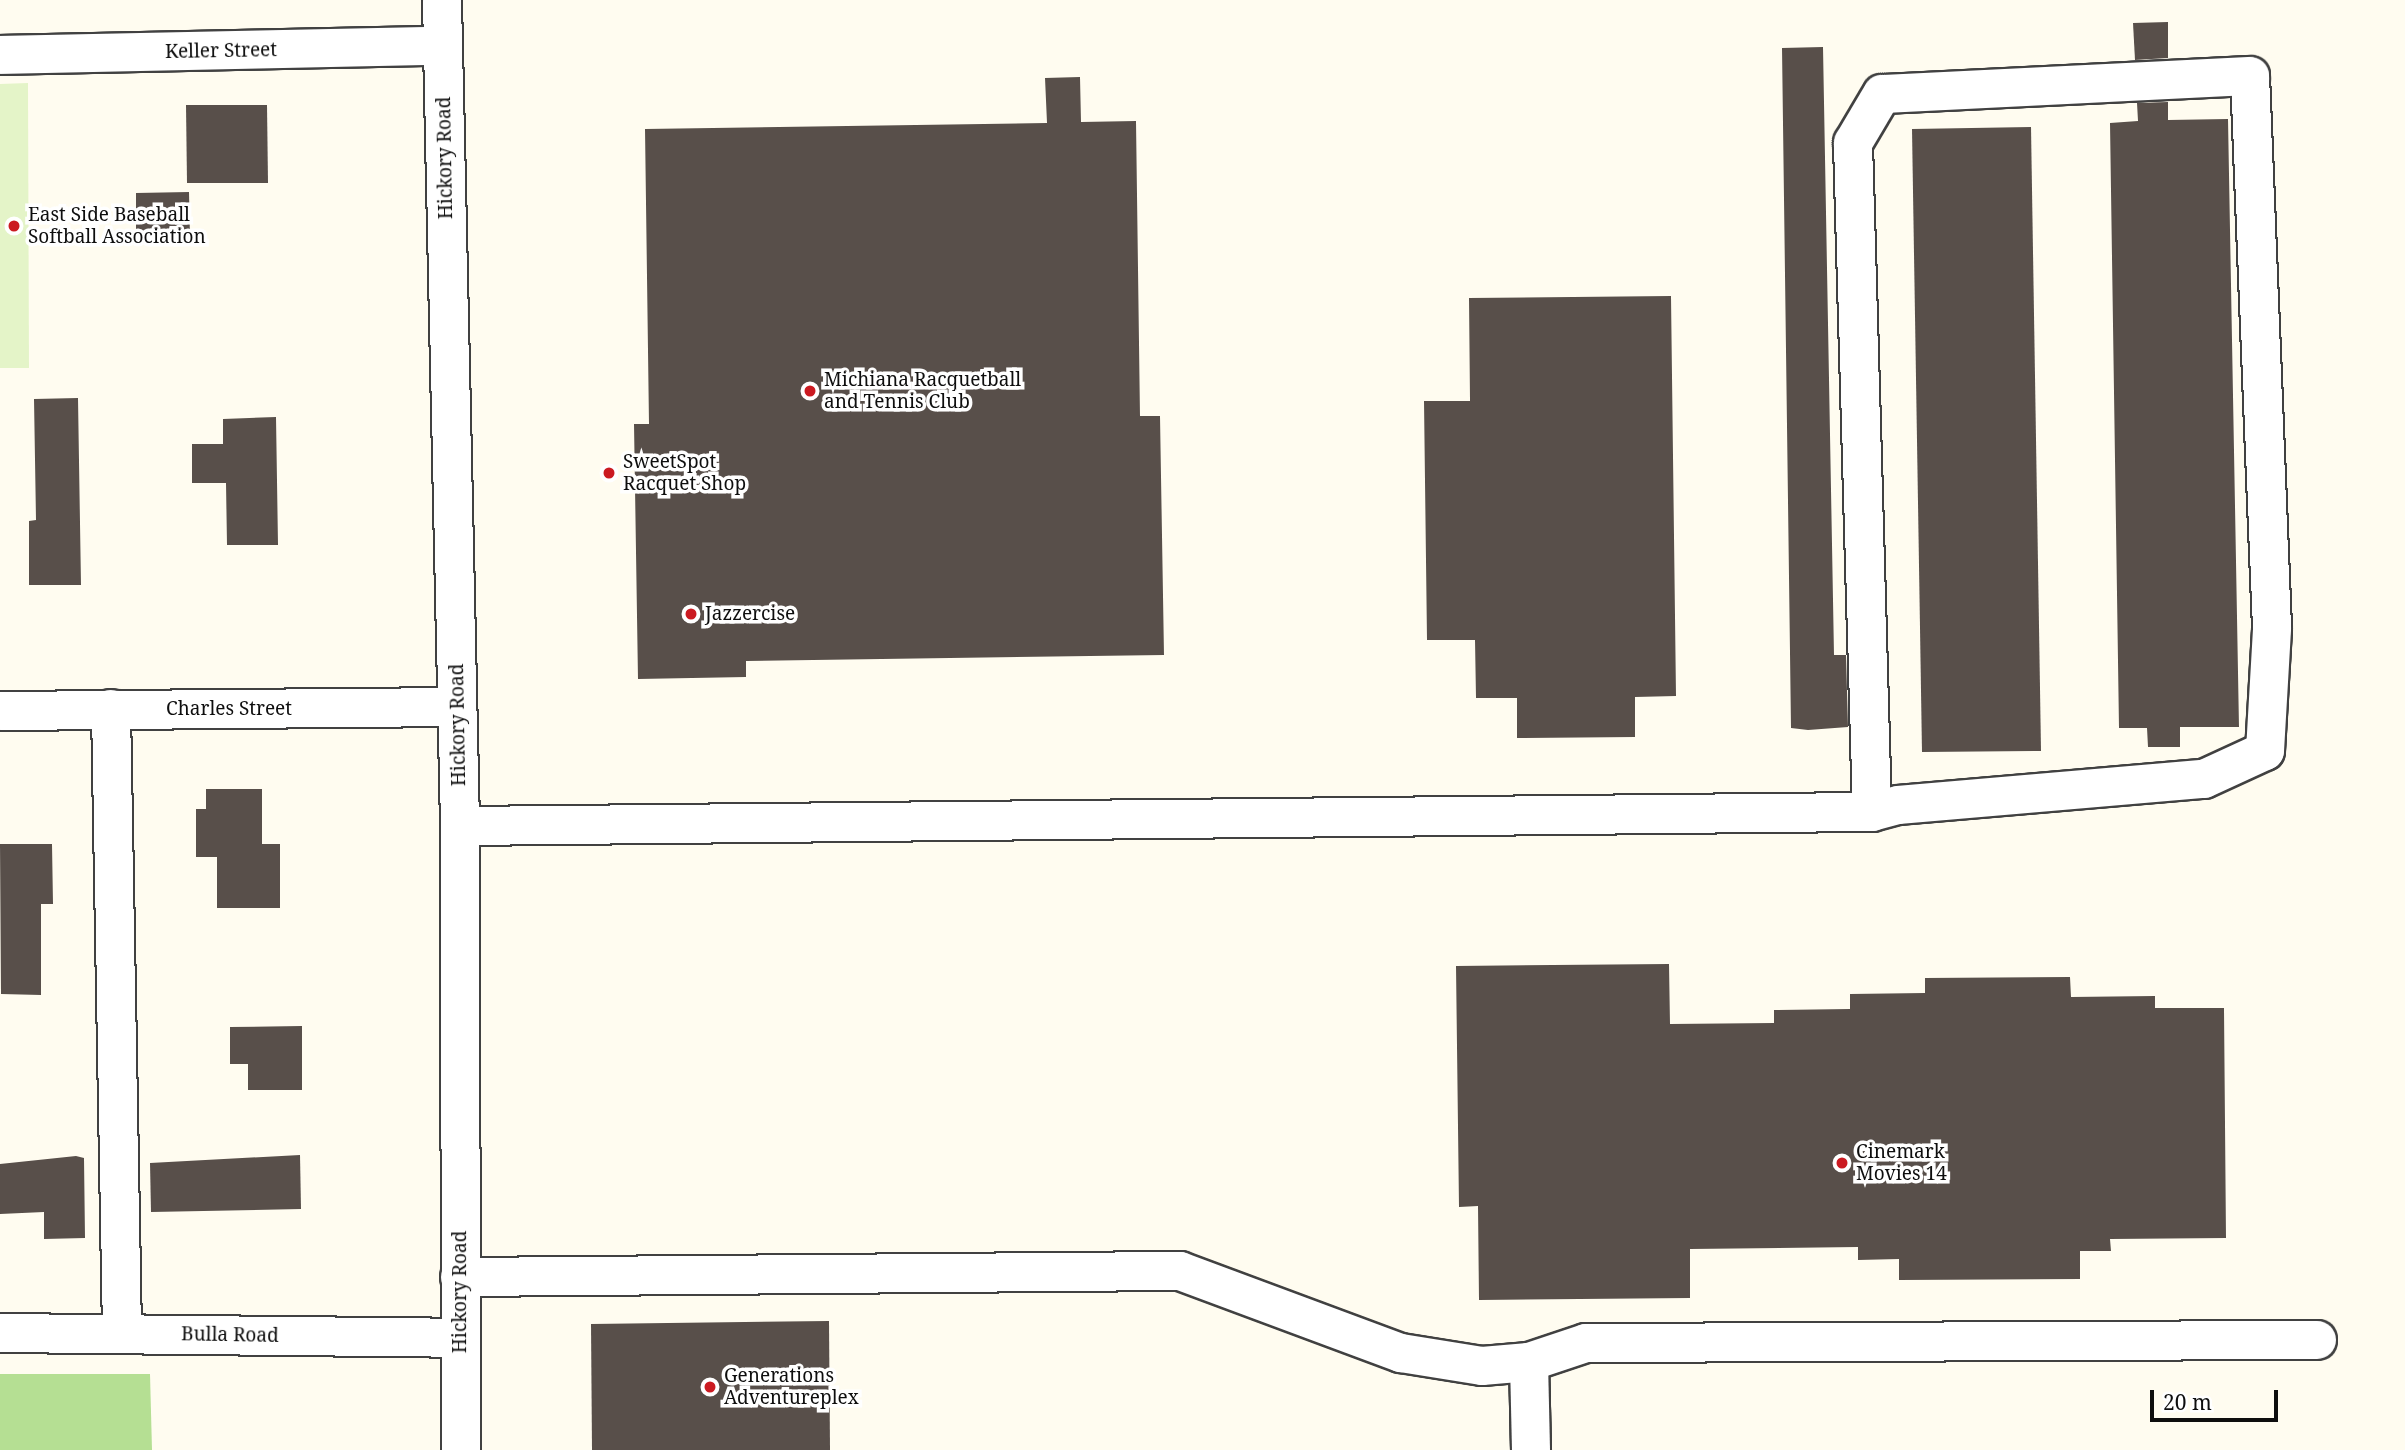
<!DOCTYPE html>
<style>
body{margin:0}
#map{position:relative;width:2405px;height:1450px;overflow:hidden;background:#fffcf0;font-family:"Noto Serif",serif}
div>[style]{position:absolute}
.forest>*{inset:0;background:#b5df93}
.pitch>*{inset:0;background:#e4f4c8}
.building>*{inset:0;background:#584f4a}
.roads{filter:drop-shadow(2px 0 #414141) drop-shadow(-2px 0 #414141) drop-shadow(0 2px #414141) drop-shadow(0 -2px #414141)}
.minor>*{height:38px;margin:-19px;padding:0 19px;transform-origin:19px;border-radius:19px;background:#fff}
.dots>*{width:19px;height:19px;translate:-50% -50%;box-sizing:border-box;border:4px solid #fff;border-radius:50%}
span{translate:-50% -50%;white-space:nowrap;text-align:center;line-height:1.15;-webkit-text-stroke:7px #fff;paint-order:stroke}
.street-label{font-size:19px;color:#0e0e0e}
.poi-label{font-size:19px;color:#0e0e0e}
.left{translate:0 -50%;text-align:left}
.scale{position:absolute;left:2150px;top:1390px;width:128px;height:32px;box-sizing:border-box;border:4px solid #0e0e0e;border-top:0;padding-left:9px;font-size:21px;line-height:24px;white-space:nowrap;color:#0e0e0e;-webkit-text-stroke:5px #fff;paint-order:stroke}
</style>
<div id="map">
<div class="forest">
<div style="clip-path:polygon(0 1374px,150px 1374px,152px 1450px,0 1450px)"></div>
</div>
<div class="pitch">
<div style="clip-path:polygon(28px 83px,29px 368px,0 368px,0 84px)"></div>
</div>
<div class="building">
<div style="clip-path:polygon(2168px 22px,2168px 58px,2135px 60px,2133px 23px)"></div>
<div style="clip-path:polygon(1823px 47px,1834px 655px,1846px 655px,1848px 727px,1808px 730px,1791px 728px,1782px 48px)"></div>
<div style="clip-path:polygon(1080px 77px,1081px 122px,1136px 121px,1140px 416px,1160px 416px,1164px 655px,746px 661px,746px 677px,638px 679px,634px 424px,649px 424px,645px 129px,1047px 123px,1045px 78px)"></div>
<div style="clip-path:polygon(2168px 102px,2168px 120px,2228px 119px,2239px 727px,2180px 727px,2180px 747px,2148px 747px,2147px 728px,2119px 728px,2110px 123px,2138px 121px,2137px 103px)"></div>
<div style="clip-path:polygon(186px 105px,267px 105px,268px 183px,187px 183px)"></div>
<div style="clip-path:polygon(2031px 127px,2041px 751px,1922px 752px,1912px 129px)"></div>
<div style="clip-path:polygon(189px 192px,190px 237px,136px 237px,136px 193px)"></div>
<div style="clip-path:polygon(1671px 296px,1676px 696px,1635px 697px,1635px 737px,1517px 738px,1517px 698px,1476px 698px,1475px 640px,1427px 640px,1424px 401px,1470px 401px,1469px 298px)"></div>
<div style="clip-path:polygon(78px 398px,81px 585px,29px 585px,29px 521px,36px 520px,34px 399px)"></div>
<div style="clip-path:polygon(276px 417px,278px 545px,227px 545px,226px 483px,192px 483px,192px 444px,223px 444px,223px 419px)"></div>
<div style="clip-path:polygon(206px 789px,262px 789px,262px 844px,280px 844px,280px 908px,217px 908px,217px 857px,196px 857px,196px 809px,206px 809px)"></div>
<div style="clip-path:polygon(0 844px,52px 844px,53px 904px,41px 904px,41px 995px,1px 994px)"></div>
<div style="clip-path:polygon(1669px 964px,1670px 1024px,1774px 1023px,1774px 1010px,1850px 1009px,1850px 994px,1925px 993px,1925px 978px,2070px 977px,2071px 997px,2155px 996px,2155px 1008px,2224px 1008px,2226px 1238px,2110px 1239px,2111px 1251px,2080px 1251px,2080px 1279px,1899px 1280px,1899px 1259px,1858px 1260px,1858px 1247px,1690px 1249px,1690px 1298px,1479px 1300px,1478px 1206px,1459px 1207px,1456px 966px)"></div>
<div style="clip-path:polygon(302px 1026px,302px 1090px,248px 1090px,248px 1064px,230px 1064px,230px 1027px)"></div>
<div style="clip-path:polygon(300px 1155px,301px 1209px,151px 1212px,150px 1163px)"></div>
<div style="clip-path:polygon(76px 1156px,84px 1158px,85px 1238px,44px 1239px,44px 1212px,0 1214px,0 1164px)"></div>
<div style="clip-path:polygon(829px 1321px,830px 1450px,592px 1450px,591px 1324px)"></div>
</div>
<div class="roads">
<div class="minor">
<div style="left:442px;top:0;width:826px;rotate:88.75deg"></div>
<div style="left:460px;top:826px;width:624px;rotate:89.91deg"></div>
<div style="left:0;top:55px;width:442px;rotate:-1.2deg"></div>
<div style="left:111px;top:709px;width:624px;rotate:88.99deg"></div>
<div style="left:0;top:711px;width:457px;rotate:-0.5deg"></div>
<div style="left:460px;top:826px;width:1412px;rotate:-0.57deg"></div>
<div style="left:1872px;top:812px;width:27px;rotate:-15deg"></div>
<div style="left:1898px;top:805px;width:307px;rotate:-4.9deg"></div>
<div style="left:2204px;top:779px;width:67px;rotate:-24.7deg"></div>
<div style="left:2265px;top:751px;width:123px;rotate:-86.7deg"></div>
<div style="left:2272px;top:628px;width:552px;rotate:-92.28deg"></div>
<div style="left:2250px;top:76px;width:368px;rotate:177.2deg"></div>
<div style="left:1882px;top:94px;width:57px;rotate:120.6deg"></div>
<div style="left:1853px;top:143px;width:669px;rotate:88.37deg"></div>
<div style="left:460px;top:1277px;width:720px;rotate:-0.48deg"></div>
<div style="left:1180px;top:1271px;width:236px;rotate:20.4deg"></div>
<div style="left:1401px;top:1353px;width:82px;rotate:9.1deg"></div>
<div style="left:1482px;top:1366px;width:47px;rotate:-4.9deg"></div>
<div style="left:1529px;top:1362px;width:60px;rotate:-18.4deg"></div>
<div style="left:1586px;top:1343px;width:731px;rotate:-0.24deg"></div>
<div style="left:0;top:1333px;width:460px;rotate:0.6deg"></div>
<div style="left:1529px;top:1362px;width:88px;rotate:88.7deg"></div>
</div>
</div>
<div class="dots">
<div style="left:14px;top:226px;background:#cb1a21"></div>
<div style="left:810px;top:391px;background:#cb1a21"></div>
<div style="left:609px;top:473px;background:#cb1a21"></div>
<div style="left:691px;top:614px;background:#cb1a21"></div>
<div style="left:1842px;top:1163px;background:#cb1a21"></div>
<div style="left:710px;top:1387px;background:#cb1a21"></div>
</div>
<div class="street-label">
<span style="left:221px;top:51px;rotate:-1deg">Keller Street</span>
<span style="left:445px;top:158px;rotate:-91deg">Hickory Road</span>
<span style="left:229px;top:709px">Charles Street</span>
<span style="left:458px;top:725px;rotate:-91deg">Hickory Road</span>
<span style="left:460px;top:1292px;rotate:-90deg">Hickory Road</span>
<span style="left:230px;top:1335px;rotate:1deg">Bulla Road</span>
</div>
<div class="poi-label">
<span class="left" style="left:28px;top:226px">East Side Baseball<br>Softball Association</span>
<span class="left" style="left:824px;top:391px">Michiana Racquetball<br>and Tennis Club</span>
<span class="left" style="left:623px;top:473px">SweetSpot<br>Racquet Shop</span>
<span class="left" style="left:705px;top:614px">Jazzercise</span>
<span class="left" style="left:1856px;top:1163px">Cinemark<br>Movies 14</span>
<span class="left" style="left:724px;top:1387px">Generations<br>Adventureplex</span>
</div>
<div class="scale">20 m</div>
</div>
